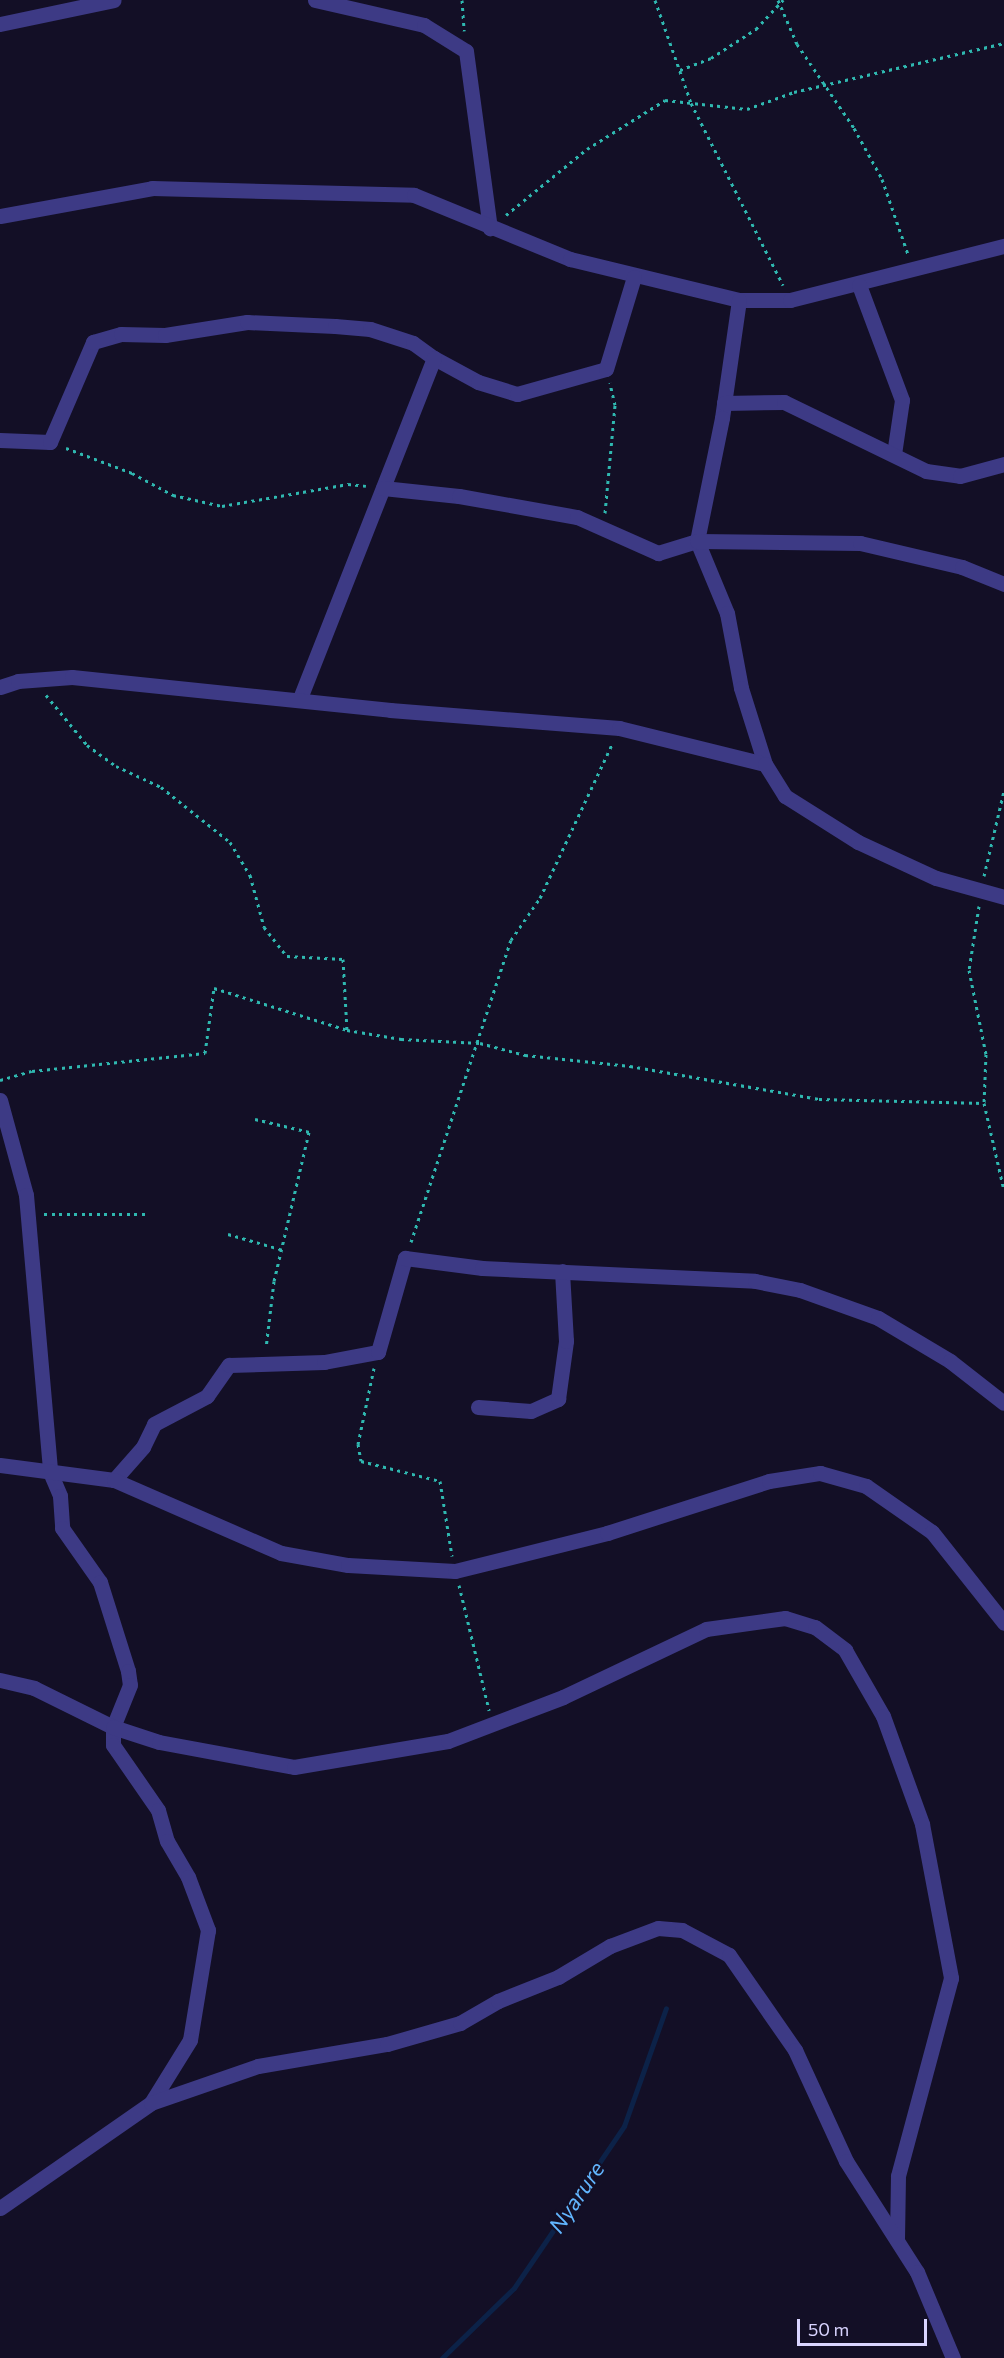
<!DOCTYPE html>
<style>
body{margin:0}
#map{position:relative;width:1004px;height:2358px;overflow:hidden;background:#130f26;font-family:Commissioner,sans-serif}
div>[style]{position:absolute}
.stream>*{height:5px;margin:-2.5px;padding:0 2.5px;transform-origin:2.5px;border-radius:2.5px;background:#0c2248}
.path>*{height:3px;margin-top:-1.5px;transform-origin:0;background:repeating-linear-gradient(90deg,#2fb8b0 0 3px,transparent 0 7.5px)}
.minor>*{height:15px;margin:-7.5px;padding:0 7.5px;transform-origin:7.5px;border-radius:7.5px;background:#3d3a85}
span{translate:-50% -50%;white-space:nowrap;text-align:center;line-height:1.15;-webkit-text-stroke:4.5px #130f26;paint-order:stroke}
.water-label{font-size:22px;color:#62b6ff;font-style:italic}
.scale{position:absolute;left:797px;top:2319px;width:130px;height:27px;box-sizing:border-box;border:3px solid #d9d4ff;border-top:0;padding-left:8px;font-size:18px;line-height:21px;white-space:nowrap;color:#d9d4ff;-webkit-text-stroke:4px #130f26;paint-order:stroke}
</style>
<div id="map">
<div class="stream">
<div style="left:442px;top:2358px;width:100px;rotate:-44.2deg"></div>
<div style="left:514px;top:2288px;width:196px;rotate:-55.8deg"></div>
<div style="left:624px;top:2126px;width:125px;rotate:-70.4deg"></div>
</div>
<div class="path">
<div style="left:462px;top:0;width:31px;rotate:86deg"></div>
<div style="left:655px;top:0;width:109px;rotate:70.7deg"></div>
<div style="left:691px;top:103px;width:204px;rotate:63.2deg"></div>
<div style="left:778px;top:0;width:48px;rotate:66.6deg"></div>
<div style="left:797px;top:44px;width:102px;rotate:55.8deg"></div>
<div style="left:854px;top:128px;width:58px;rotate:61.2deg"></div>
<div style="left:882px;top:179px;width:79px;rotate:70.9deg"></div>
<div style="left:680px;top:70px;width:33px;rotate:-21deg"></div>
<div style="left:711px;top:58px;width:54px;rotate:-32.8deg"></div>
<div style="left:756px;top:29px;width:40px;rotate:-47deg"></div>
<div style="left:506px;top:215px;width:104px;rotate:-39.2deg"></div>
<div style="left:587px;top:149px;width:92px;rotate:-32.1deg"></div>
<div style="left:665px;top:100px;width:82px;rotate:6.3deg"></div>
<div style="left:747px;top:109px;width:50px;rotate:-19.9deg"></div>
<div style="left:794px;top:92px;width:216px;rotate:-13.1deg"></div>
<div style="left:66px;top:448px;width:71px;rotate:20.7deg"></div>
<div style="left:132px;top:473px;width:47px;rotate:28.2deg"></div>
<div style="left:173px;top:495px;width:50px;rotate:12.7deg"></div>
<div style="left:222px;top:506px;width:128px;rotate:-9.9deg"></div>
<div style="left:348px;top:484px;width:18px;rotate:6deg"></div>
<div style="left:605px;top:513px;width:108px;rotate:-84.7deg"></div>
<div style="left:615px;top:405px;width:23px;rotate:-103deg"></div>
<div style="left:46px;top:695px;width:65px;rotate:50.6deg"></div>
<div style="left:87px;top:745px;width:36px;rotate:36deg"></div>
<div style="left:116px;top:766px;width:50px;rotate:25deg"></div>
<div style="left:161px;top:787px;width:88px;rotate:38.6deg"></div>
<div style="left:230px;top:842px;width:39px;rotate:59deg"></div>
<div style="left:250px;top:875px;width:54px;rotate:74.9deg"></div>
<div style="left:264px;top:927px;width:37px;rotate:52deg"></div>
<div style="left:287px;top:956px;width:56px;rotate:3.1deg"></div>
<div style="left:343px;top:959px;width:71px;rotate:86.8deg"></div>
<div style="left:984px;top:876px;width:87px;rotate:-76.8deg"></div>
<div style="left:979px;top:906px;width:65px;rotate:98.9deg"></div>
<div style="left:969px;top:970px;width:86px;rotate:78.6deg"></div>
<div style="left:986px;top:1054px;width:49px;rotate:92.3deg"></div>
<div style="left:984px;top:1103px;width:89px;rotate:77.1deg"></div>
<div style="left:0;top:1080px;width:33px;rotate:-16deg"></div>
<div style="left:32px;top:1071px;width:174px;rotate:-5.9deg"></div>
<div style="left:205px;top:1053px;width:66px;rotate:-82.1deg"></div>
<div style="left:214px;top:988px;width:139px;rotate:17.5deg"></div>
<div style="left:347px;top:1030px;width:55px;rotate:9.5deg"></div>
<div style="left:401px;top:1039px;width:79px;rotate:2.9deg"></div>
<div style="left:480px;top:1043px;width:47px;rotate:14.9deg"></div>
<div style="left:525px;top:1055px;width:106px;rotate:6deg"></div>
<div style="left:630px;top:1066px;width:192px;rotate:9.9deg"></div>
<div style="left:819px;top:1099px;width:165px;rotate:1.4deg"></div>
<div style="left:255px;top:1119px;width:56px;rotate:13.5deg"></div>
<div style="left:309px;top:1132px;width:153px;rotate:103.2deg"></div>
<div style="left:274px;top:1281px;width:67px;rotate:96.8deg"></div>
<div style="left:44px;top:1214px;width:102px"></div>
<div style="left:228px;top:1234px;width:57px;rotate:16.2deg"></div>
<div style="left:411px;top:1242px;width:318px;rotate:-71.7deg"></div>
<div style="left:511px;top:940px;width:51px;rotate:-55.4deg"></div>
<div style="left:540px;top:898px;width:170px;rotate:-64.9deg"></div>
<div style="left:374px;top:1368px;width:78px;rotate:101.9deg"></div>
<div style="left:358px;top:1444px;width:17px;rotate:80deg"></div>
<div style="left:361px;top:1461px;width:81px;rotate:14.2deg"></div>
<div style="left:440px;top:1481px;width:76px;rotate:80.9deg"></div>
<div style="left:459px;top:1585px;width:129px;rotate:76.5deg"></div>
</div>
<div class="minor">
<div style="left:315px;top:0;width:112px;rotate:12.9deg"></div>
<div style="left:424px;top:25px;width:49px;rotate:31.8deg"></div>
<div style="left:466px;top:51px;width:179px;rotate:82.3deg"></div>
<div style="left:0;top:24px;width:116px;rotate:-11.9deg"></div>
<div style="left:0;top:216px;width:155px;rotate:-10.4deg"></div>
<div style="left:152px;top:188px;width:262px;rotate:1.5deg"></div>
<div style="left:414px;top:195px;width:169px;rotate:22.3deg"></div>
<div style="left:570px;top:259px;width:174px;rotate:13.6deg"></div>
<div style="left:739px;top:300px;width:51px"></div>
<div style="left:790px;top:300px;width:221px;rotate:-14.2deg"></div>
<div style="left:859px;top:285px;width:123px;rotate:69.5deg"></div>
<div style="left:902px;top:400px;width:55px;rotate:98.4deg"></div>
<div style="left:739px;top:300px;width:119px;rotate:98.2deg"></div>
<div style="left:722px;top:418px;width:126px;rotate:101.5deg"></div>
<div style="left:697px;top:541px;width:78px;rotate:67.4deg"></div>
<div style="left:727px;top:613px;width:76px;rotate:79.4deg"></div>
<div style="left:741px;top:688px;width:80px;rotate:72.5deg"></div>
<div style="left:434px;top:358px;width:50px;rotate:28.6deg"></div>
<div style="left:478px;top:382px;width:41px;rotate:17.1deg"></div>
<div style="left:517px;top:394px;width:92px;rotate:-15.7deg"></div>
<div style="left:606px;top:369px;width:96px;rotate:-73.1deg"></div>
<div style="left:724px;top:403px;width:60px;rotate:-1deg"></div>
<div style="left:784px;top:402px;width:158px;rotate:25.9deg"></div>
<div style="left:926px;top:471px;width:34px;rotate:8deg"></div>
<div style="left:960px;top:476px;width:46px;rotate:-15.3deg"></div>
<div style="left:0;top:440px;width:50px;rotate:2.3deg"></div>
<div style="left:50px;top:442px;width:109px;rotate:-66.7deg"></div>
<div style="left:93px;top:342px;width:29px;rotate:-16deg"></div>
<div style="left:121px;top:334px;width:44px;rotate:1.3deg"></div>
<div style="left:165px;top:335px;width:83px;rotate:-9deg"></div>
<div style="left:247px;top:322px;width:88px;rotate:2.6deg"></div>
<div style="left:335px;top:326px;width:35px;rotate:5deg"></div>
<div style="left:370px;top:329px;width:45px;rotate:18deg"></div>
<div style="left:413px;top:343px;width:26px;rotate:36deg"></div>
<div style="left:434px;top:358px;width:366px;rotate:111.5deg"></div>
<div style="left:383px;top:488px;width:76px;rotate:6deg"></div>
<div style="left:459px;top:496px;width:120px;rotate:10.1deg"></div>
<div style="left:577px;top:517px;width:89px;rotate:24deg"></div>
<div style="left:658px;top:553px;width:41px;rotate:-17.1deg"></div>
<div style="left:697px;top:541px;width:163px;rotate:0.7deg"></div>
<div style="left:860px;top:543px;width:105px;rotate:13.2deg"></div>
<div style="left:962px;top:567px;width:45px;rotate:22deg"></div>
<div style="left:0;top:687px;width:19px;rotate:-18deg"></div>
<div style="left:18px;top:681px;width:54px;rotate:-4.2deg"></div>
<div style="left:72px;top:677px;width:320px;rotate:5.9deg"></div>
<div style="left:390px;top:710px;width:230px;rotate:4.5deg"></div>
<div style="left:619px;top:728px;width:150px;rotate:13.9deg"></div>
<div style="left:765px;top:764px;width:38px;rotate:58deg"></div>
<div style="left:785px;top:796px;width:86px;rotate:32.2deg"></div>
<div style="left:858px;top:842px;width:86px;rotate:24.8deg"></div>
<div style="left:936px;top:878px;width:71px;rotate:15.6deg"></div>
<div style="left:0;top:1100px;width:98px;rotate:74.7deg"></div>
<div style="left:26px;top:1195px;width:278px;rotate:85deg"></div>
<div style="left:50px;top:1472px;width:26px;rotate:67deg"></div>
<div style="left:60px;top:1496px;width:32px;rotate:86deg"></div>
<div style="left:62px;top:1528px;width:66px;rotate:54.9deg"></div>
<div style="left:100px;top:1582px;width:93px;rotate:72.5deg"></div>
<div style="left:128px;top:1671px;width:14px;rotate:82deg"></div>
<div style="left:130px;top:1685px;width:45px;rotate:112deg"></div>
<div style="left:113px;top:1727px;width:18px;rotate:90deg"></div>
<div style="left:113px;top:1745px;width:79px;rotate:55.3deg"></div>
<div style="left:158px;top:1810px;width:32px;rotate:74deg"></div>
<div style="left:167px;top:1841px;width:42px;rotate:59.7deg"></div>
<div style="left:188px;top:1877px;width:57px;rotate:69.3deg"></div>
<div style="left:208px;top:1930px;width:111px;rotate:99.3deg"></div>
<div style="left:190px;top:2040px;width:74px;rotate:121.8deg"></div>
<div style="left:478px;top:1407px;width:53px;rotate:4.3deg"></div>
<div style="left:531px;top:1411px;width:30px;rotate:-24deg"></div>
<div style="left:558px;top:1399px;width:59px;rotate:-82.1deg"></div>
<div style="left:566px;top:1341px;width:70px;rotate:-93.3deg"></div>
<div style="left:0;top:1465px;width:115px;rotate:7.5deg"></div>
<div style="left:114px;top:1480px;width:44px;rotate:-48.7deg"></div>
<div style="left:143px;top:1447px;width:25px;rotate:-64deg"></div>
<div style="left:154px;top:1424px;width:60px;rotate:-27.8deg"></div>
<div style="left:207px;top:1396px;width:38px;rotate:-55deg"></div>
<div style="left:229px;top:1365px;width:95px;rotate:-1.8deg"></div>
<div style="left:324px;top:1362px;width:55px;rotate:-10.5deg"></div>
<div style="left:378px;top:1352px;width:98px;rotate:-74deg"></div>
<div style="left:405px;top:1258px;width:78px;rotate:7.4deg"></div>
<div style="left:482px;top:1268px;width:273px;rotate:2.7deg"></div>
<div style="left:755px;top:1281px;width:46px;rotate:11.3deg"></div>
<div style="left:800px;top:1290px;width:83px;rotate:19.7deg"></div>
<div style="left:878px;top:1318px;width:84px;rotate:30.8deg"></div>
<div style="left:950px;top:1361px;width:68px;rotate:37.9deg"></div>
<div style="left:114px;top:1480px;width:182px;rotate:23.6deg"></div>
<div style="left:281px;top:1553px;width:68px;rotate:10.2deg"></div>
<div style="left:348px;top:1565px;width:107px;rotate:3.2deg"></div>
<div style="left:455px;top:1571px;width:157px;rotate:-14deg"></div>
<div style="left:607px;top:1533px;width:170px;rotate:-17.8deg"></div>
<div style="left:769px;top:1481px;width:52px;rotate:-8.9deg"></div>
<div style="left:820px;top:1473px;width:48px;rotate:15.8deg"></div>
<div style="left:866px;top:1486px;width:80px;rotate:34.9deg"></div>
<div style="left:932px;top:1532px;width:116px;rotate:51.6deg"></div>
<div style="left:0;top:1680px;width:35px;rotate:13deg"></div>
<div style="left:34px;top:1688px;width:88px;rotate:26.3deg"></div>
<div style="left:113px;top:1727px;width:48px;rotate:18.1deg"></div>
<div style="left:159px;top:1742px;width:137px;rotate:10.5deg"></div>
<div style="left:294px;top:1767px;width:156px;rotate:-9.6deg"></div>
<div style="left:448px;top:1741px;width:123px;rotate:-20.9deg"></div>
<div style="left:563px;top:1697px;width:158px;rotate:-25.4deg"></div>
<div style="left:706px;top:1629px;width:80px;rotate:-7.9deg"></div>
<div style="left:785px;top:1618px;width:31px;rotate:17deg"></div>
<div style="left:815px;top:1627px;width:38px;rotate:37deg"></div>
<div style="left:845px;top:1650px;width:76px;rotate:60.1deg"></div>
<div style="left:883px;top:1716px;width:115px;rotate:70.1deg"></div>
<div style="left:922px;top:1824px;width:157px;rotate:79.3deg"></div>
<div style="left:951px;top:1978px;width:205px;rotate:105deg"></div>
<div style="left:898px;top:2176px;width:64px;rotate:90.9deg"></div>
<div style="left:0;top:2208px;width:184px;rotate:-34.8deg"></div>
<div style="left:151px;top:2103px;width:113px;rotate:-19.1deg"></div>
<div style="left:258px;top:2066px;width:131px;rotate:-9.7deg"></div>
<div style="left:387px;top:2044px;width:76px;rotate:-16deg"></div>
<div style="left:460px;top:2023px;width:44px;rotate:-30.1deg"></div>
<div style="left:498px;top:2001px;width:65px;rotate:-21.8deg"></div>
<div style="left:558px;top:1977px;width:61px;rotate:-30.8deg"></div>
<div style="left:610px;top:1946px;width:51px;rotate:-20.6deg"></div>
<div style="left:658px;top:1928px;width:24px;rotate:5deg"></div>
<div style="left:682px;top:1930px;width:53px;rotate:28deg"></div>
<div style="left:729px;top:1955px;width:116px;rotate:55.2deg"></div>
<div style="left:795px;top:2050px;width:122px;rotate:65.3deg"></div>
<div style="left:846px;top:2161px;width:132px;rotate:57.4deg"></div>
<div style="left:917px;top:2272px;width:93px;rotate:67.3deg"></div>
</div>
<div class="water-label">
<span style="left:576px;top:2197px;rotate:-56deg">Nyarure</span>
</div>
<div class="scale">50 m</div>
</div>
